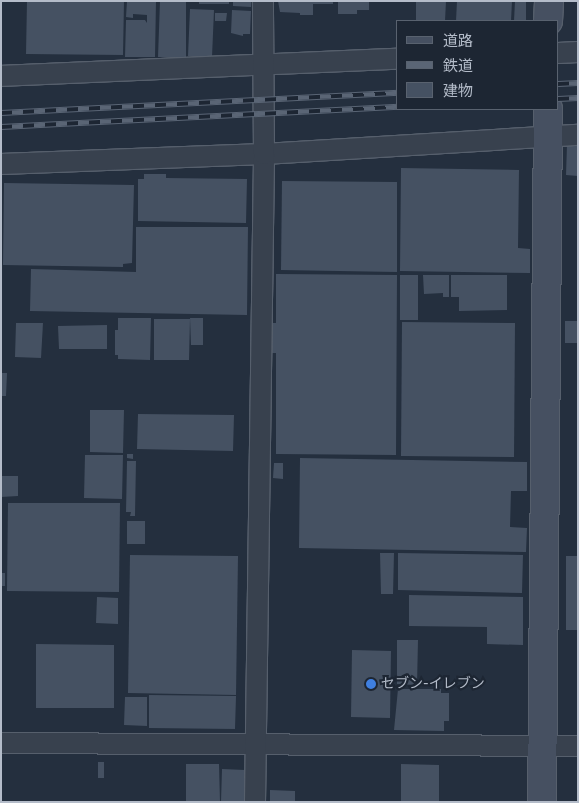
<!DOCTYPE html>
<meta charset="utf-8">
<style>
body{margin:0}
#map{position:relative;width:579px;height:803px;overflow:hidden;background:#242f3e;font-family:"Fira Sans","Noto Sans JP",sans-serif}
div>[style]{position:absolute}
.building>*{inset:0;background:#455162}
.roads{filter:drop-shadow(1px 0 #565f6c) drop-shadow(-1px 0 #565f6c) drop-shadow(0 1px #565f6c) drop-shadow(0 -1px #565f6c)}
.street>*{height:20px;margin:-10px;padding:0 10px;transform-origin:10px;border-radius:10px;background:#38414e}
.secondary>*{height:28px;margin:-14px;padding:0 14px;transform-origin:14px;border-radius:14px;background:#465061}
.rail>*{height:5.5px;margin-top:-2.75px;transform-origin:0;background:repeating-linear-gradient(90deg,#1d2633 0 11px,#5a6575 0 22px);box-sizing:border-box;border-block:1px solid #5a6575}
.dots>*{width:14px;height:14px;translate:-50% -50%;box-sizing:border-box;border:2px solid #1d2633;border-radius:50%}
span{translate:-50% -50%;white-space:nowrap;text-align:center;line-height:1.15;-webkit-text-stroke:4.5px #1d2633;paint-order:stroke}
.poi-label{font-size:14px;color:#b4bcc9}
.left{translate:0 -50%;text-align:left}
.frame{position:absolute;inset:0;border:2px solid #b4bcc9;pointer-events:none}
.legend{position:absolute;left:396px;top:20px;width:162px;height:90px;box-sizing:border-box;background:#1d2633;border:1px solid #59626f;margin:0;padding:6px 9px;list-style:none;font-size:15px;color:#b4bcc9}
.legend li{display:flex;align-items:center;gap:10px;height:25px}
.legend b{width:25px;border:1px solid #59626f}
</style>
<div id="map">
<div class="building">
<div style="clip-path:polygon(27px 1px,124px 1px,123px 55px,26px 54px)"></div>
<div style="clip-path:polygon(127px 1px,156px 1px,155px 57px,125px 57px,126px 20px,145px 20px,147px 23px,147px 15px,133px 14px,133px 18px,126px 17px)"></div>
<div style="clip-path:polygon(160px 1px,186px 2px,186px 58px,158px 57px)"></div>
<div style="clip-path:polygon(199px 1px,229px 1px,229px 4px,199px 4px)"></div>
<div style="clip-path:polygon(233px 1px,251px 1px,251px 7px,233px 6px)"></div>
<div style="clip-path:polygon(278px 1px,333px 1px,333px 4px,313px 4px,313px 15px,300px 15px,300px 13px,280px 12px)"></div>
<div style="clip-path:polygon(338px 1px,369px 1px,369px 10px,357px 10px,357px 14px,338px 14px)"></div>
<div style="clip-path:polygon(416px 1px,446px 1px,445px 21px,416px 20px)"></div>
<div style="clip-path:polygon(457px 1px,512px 1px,511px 21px,456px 21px)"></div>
<div style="clip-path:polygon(515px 1px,526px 1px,526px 21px,514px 21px)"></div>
<div style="clip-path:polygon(190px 9px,214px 10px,212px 57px,188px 56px)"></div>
<div style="clip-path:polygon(232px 10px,251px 11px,250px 34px,243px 34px,243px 36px,231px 33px)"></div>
<div style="clip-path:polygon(215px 13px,227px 13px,226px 21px,215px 21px)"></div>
<div style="clip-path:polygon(567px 145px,578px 145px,578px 176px,566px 175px)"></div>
<div style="clip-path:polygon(401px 168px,519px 170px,518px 248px,530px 249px,530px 273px,400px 271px)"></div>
<div style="clip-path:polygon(144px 174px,166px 174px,166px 178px,247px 179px,246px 223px,138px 221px,138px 179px,144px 179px)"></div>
<div style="clip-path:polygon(282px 181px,397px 182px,397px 272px,281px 270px)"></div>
<div style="clip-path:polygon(4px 183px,134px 185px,132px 263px,123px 264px,123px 267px,3px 265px)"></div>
<div style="clip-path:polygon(136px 227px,248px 227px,247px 315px,30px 311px,31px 269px,136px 272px)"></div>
<div style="clip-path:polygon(276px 274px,397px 275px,396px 455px,276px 454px,276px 353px,272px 353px,272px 323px,276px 323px)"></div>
<div style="clip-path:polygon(400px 275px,418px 275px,418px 320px,400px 320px)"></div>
<div style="clip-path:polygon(423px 275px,449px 275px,449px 297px,443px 297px,443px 293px,424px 294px)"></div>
<div style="clip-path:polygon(451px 275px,507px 275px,507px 310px,459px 311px,459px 297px,451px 297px)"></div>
<div style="clip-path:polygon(118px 318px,151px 318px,150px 360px,118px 359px,118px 355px,115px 355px,115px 330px,118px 330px)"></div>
<div style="clip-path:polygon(190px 318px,203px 318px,203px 345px,191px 345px)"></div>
<div style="clip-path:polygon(154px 319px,190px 319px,189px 360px,154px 360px)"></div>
<div style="clip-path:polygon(565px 321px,578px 321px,578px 343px,565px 343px)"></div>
<div style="clip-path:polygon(402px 322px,515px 323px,514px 457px,401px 456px)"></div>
<div style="clip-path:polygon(16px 323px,43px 323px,41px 358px,15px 357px)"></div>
<div style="clip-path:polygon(107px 325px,107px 349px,59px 349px,58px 326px)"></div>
<div style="clip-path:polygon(1px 373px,7px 373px,6px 396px,1px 396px)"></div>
<div style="clip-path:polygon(90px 410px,124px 410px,123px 453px,90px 452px)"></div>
<div style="clip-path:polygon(138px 414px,234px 415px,233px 451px,137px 449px)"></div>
<div style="clip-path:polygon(127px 454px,133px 454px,133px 459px,127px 458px)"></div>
<div style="clip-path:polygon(85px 455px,123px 455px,122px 499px,84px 498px)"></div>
<div style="clip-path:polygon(300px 458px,527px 462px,527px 491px,511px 491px,510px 527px,527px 528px,526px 552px,299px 548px)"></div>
<div style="clip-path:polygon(127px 461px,136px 461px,135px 516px,130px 516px,131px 512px,126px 512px)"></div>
<div style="clip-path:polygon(274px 463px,283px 463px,283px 479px,273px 478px)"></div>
<div style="clip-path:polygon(1px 476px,18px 476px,18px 496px,1px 497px)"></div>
<div style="clip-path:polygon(8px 503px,120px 503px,119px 592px,7px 591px)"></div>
<div style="clip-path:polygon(127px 521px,145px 521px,145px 544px,127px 544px)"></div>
<div style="clip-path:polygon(380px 553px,394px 553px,393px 594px,381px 594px)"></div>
<div style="clip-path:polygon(398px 553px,523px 555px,522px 593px,398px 590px)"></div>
<div style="clip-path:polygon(130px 555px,238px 556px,236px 695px,128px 693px)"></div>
<div style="clip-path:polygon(566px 556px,578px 556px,578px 630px,566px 630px)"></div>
<div style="clip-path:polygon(1px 573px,5px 573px,5px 586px,1px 586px)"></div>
<div style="clip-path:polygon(409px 595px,523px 597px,523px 645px,487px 644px,487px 627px,409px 626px)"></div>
<div style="clip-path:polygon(97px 597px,118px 598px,118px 624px,96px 623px)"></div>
<div style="clip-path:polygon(397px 640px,418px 640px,417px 685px,397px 684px)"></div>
<div style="clip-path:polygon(36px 644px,114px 645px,114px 708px,36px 708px)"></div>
<div style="clip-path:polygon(352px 650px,391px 651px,390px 718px,351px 717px)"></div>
<div style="clip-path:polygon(398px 689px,441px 689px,441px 693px,449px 693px,449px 721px,444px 721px,444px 731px,394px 730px)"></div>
<div style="clip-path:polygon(149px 695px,236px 696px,235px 729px,149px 728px)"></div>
<div style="clip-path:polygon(125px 697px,147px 697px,147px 726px,124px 725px)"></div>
<div style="clip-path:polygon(98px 762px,104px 762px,104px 778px,98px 778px)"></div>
<div style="clip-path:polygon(186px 764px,219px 764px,220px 802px,186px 802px)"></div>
<div style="clip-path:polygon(401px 764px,439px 765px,439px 802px,401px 802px)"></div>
<div style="clip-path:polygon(222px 769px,245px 770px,246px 802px,221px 801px)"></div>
<div style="clip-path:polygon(270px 790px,295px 791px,295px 802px,270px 802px)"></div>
</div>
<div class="roads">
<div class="street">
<div style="left:558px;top:53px;width:20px;rotate:-3deg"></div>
<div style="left:1px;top:76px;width:397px;rotate:-2.5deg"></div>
<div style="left:1px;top:164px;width:263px;rotate:-2.2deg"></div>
<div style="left:264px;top:154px;width:315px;rotate:-3.5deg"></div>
<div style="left:1px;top:743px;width:577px;rotate:0.3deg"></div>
<div style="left:255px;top:802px;width:648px;rotate:-89.2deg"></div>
<div style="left:264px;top:154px;width:153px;rotate:-90.4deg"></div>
</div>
<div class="secondary">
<div style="left:548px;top:21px;width:20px;rotate:-87deg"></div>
<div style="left:542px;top:802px;width:693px;rotate:-89.5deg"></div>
</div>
</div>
<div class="rail">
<div style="left:558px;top:84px;width:20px;rotate:-3deg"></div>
<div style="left:558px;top:99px;width:20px;rotate:-3deg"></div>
<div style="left:1px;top:113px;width:398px;rotate:-2.9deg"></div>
<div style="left:1px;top:127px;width:398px;rotate:-2.9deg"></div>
</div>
<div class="dots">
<div style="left:371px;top:684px;background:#3f7fe0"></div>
</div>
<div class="poi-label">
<span class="left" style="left:381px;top:684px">セブン-イレブン</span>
</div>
<div class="frame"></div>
<ul class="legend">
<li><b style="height:6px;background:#465061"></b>道路</li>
<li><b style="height:6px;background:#5a6575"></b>鉄道</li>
<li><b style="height:14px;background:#455162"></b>建物</li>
</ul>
</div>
